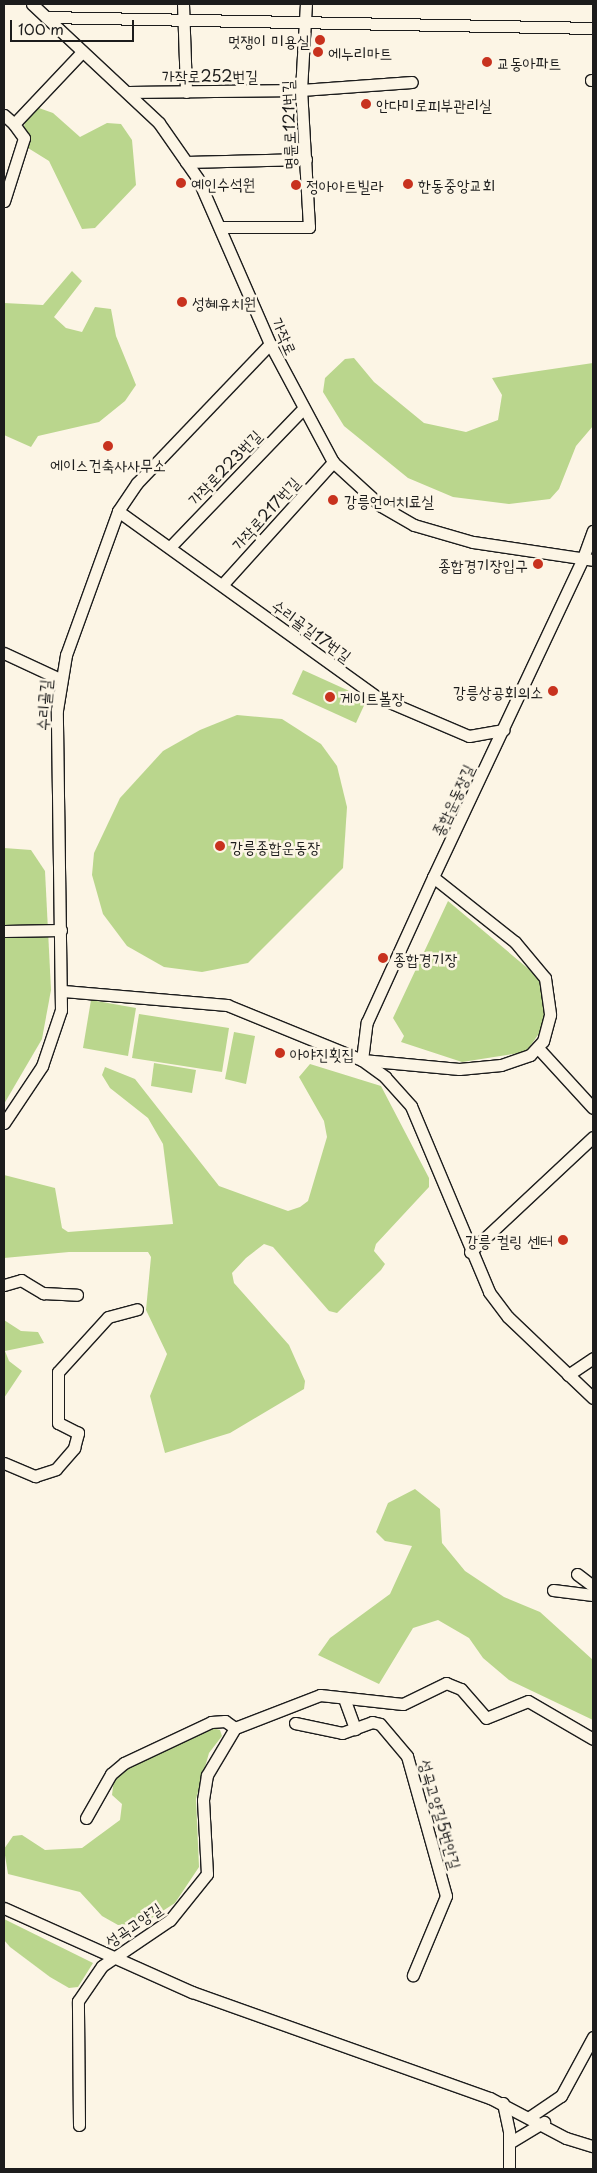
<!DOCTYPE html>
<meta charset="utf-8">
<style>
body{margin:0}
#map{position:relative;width:597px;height:2173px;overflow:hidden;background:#fcf5e5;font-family:"Playpen Sans","Poor Story",sans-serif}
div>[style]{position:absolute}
.green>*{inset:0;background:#bad68d}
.roads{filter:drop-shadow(1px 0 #1c1c1c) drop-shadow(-1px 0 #1c1c1c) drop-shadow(0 1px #1c1c1c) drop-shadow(0 -1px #1c1c1c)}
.minor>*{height:11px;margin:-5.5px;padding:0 5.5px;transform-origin:5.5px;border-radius:5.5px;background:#fcf5e5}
.dots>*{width:14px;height:14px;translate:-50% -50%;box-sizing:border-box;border:2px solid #fcf5e5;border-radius:50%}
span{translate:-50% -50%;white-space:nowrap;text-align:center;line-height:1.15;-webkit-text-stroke:5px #fcf5e5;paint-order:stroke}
.poi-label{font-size:16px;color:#1c1c1c}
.right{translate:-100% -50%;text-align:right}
.left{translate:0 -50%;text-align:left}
.street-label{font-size:16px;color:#1c1c1c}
.frame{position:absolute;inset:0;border:5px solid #1c1c1c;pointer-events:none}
.scale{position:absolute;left:10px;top:20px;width:124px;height:22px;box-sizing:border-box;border:2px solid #1c1c1c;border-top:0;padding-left:6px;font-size:15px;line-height:18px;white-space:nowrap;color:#1c1c1c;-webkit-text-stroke:4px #fcf5e5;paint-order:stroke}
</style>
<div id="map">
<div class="green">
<div style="clip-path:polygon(36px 107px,53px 113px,80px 137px,107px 123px,121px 124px,132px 140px,136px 185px,95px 228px,82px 229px,49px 161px,20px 143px,27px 114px)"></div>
<div style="clip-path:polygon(72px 271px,82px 281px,54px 317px,66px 328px,82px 332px,95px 307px,111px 309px,116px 336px,136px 385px,125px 401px,99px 422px,38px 436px,31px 447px,4px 435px,4px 303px,43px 305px)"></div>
<div style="clip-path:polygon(354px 358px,374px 382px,424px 423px,466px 432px,498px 420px,502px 395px,492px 378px,593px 363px,593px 426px,576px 446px,559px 489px,550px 499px,509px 504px,453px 497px,408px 478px,344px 426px,323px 392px,325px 378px,345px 359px)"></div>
<div style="clip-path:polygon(303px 670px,367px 699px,356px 723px,292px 694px)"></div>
<div style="clip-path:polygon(237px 715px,282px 719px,321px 744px,337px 766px,347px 807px,343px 868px,248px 963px,202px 972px,164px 967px,127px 946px,103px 914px,92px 875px,94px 853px,120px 798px,163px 751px,200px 730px)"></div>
<div style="clip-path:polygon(4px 848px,31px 850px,45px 871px,51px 990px,42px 1039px,4px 1104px)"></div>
<div style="clip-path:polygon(448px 901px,544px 982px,545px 1025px,526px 1052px,462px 1062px,401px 1042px,404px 1036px,393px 1018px)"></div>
<div style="clip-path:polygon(91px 1000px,136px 1008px,128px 1056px,83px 1048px)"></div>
<div style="clip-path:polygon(139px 1014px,229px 1028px,222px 1072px,132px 1058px)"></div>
<div style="clip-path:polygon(234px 1032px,255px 1036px,246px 1084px,225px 1079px)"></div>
<div style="clip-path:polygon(154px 1063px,196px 1070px,192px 1093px,151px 1086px)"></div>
<div style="clip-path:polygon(310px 1064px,381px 1086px,429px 1178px,429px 1187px,376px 1244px,374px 1251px,385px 1264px,381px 1270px,337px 1313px,329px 1311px,273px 1247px,264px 1244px,246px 1258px,232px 1273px,234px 1283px,289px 1345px,305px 1381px,304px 1389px,230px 1433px,165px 1453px,150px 1396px,167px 1354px,146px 1310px,151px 1257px,148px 1252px,69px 1252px,4px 1258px,4px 1175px,55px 1188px,62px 1228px,68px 1232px,173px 1224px,163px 1144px,148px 1118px,110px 1088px,102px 1075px,105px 1067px,135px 1079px,219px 1186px,288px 1211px,300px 1207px,308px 1201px,327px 1137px,324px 1121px,299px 1077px)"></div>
<div style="clip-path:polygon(4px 1320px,21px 1331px,38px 1332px,44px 1343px,5px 1351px,9px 1361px,22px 1371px,4px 1398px)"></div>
<div style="clip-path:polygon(415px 1489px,440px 1509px,442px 1543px,465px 1571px,504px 1597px,540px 1612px,593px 1660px,593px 1720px,509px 1680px,483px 1658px,469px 1638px,438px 1620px,413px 1628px,379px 1684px,318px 1655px,330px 1638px,390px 1594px,412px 1546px,385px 1541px,376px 1532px,388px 1503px)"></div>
<div style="clip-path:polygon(212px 1728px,220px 1730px,222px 1736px,209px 1753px,196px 1799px,199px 1867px,175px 1903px,144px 1923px,118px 1925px,102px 1916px,80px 1892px,8px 1874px,4px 1849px,13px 1836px,22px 1835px,45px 1850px,82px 1848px,120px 1820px,122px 1804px,112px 1795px,114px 1779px,127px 1766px)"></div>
<div style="clip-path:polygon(4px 1919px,93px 1963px,78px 1987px,69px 1988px,50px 1977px,10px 1947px,4px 1940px)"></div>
</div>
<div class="roads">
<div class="minor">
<div style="left:32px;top:4px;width:174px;rotate:43.1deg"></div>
<div style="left:159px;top:123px;width:68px;rotate:55.1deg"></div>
<div style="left:198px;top:179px;width:180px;rotate:66.4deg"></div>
<div style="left:270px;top:344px;width:134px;rotate:61.9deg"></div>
<div style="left:333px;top:462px;width:65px;rotate:42.5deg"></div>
<div style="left:381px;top:506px;width:38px;rotate:30deg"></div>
<div style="left:414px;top:525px;width:61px;rotate:16.1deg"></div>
<div style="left:473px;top:542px;width:121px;rotate:8.5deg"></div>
<div style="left:183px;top:4px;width:88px;rotate:88deg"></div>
<div style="left:46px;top:17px;width:547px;rotate:1.15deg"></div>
<div style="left:591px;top:80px;width:2px"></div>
<div style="left:128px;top:92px;width:173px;rotate:-0.7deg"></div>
<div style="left:301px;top:90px;width:111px;rotate:-4.1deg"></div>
<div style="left:4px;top:115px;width:13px;rotate:42deg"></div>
<div style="left:14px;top:124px;width:99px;rotate:-46.6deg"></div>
<div style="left:186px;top:162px;width:120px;rotate:-1.4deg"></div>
<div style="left:4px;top:201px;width:66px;rotate:-72.4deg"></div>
<div style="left:24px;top:138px;width:17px;rotate:-126deg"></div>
<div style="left:220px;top:227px;width:89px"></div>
<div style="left:309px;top:227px;width:137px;rotate:-93.3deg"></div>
<div style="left:301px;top:90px;width:86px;rotate:-86.7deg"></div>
<div style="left:118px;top:511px;width:317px;rotate:35.7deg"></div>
<div style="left:375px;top:696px;width:102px;rotate:23.1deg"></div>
<div style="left:469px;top:736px;width:35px;rotate:-10deg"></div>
<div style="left:170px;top:547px;width:190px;rotate:-46.1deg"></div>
<div style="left:222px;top:585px;width:166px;rotate:-47.9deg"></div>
<div style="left:4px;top:653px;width:62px;rotate:24.9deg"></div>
<div style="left:433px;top:877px;width:105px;rotate:38.4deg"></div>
<div style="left:515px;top:942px;width:47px;rotate:50.2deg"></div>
<div style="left:545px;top:978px;width:37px;rotate:82deg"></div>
<div style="left:550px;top:1015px;width:27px;rotate:105deg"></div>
<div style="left:543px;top:1041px;width:19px;rotate:133deg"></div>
<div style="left:530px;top:1055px;width:31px;rotate:161deg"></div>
<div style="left:501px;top:1065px;width:42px;rotate:174.6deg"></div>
<div style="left:459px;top:1069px;width:97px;rotate:-174.7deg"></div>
<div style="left:362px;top:1060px;width:38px;rotate:-83deg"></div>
<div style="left:367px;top:1022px;width:159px;rotate:-65.5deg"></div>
<div style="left:433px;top:877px;width:353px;rotate:-64.8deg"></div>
<div style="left:583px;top:558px;width:29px;rotate:-70deg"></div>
<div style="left:4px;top:931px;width:57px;rotate:-1deg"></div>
<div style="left:63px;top:991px;width:165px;rotate:4.9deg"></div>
<div style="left:227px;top:1005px;width:146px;rotate:22.2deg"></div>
<div style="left:362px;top:1060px;width:29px;rotate:36deg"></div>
<div style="left:385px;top:1077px;width:39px;rotate:48deg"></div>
<div style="left:411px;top:1106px;width:202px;rotate:67.2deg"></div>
<div style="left:489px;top:1292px;width:31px;rotate:53deg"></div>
<div style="left:508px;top:1317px;width:117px;rotate:43.6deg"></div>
<div style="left:538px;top:1048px;width:81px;rotate:47.5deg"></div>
<div style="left:4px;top:1123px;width:69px;rotate:-56.3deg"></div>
<div style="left:42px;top:1066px;width:59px;rotate:-71.3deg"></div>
<div style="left:61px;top:1010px;width:300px;rotate:-90.8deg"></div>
<div style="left:57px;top:710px;width:56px;rotate:-80.7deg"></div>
<div style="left:66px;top:655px;width:153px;rotate:-70.1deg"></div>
<div style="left:118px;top:511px;width:34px;rotate:-56deg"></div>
<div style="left:137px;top:483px;width:192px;rotate:-46.3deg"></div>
<div style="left:470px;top:1252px;width:168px;rotate:-43.1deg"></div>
<div style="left:4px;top:1285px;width:18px;rotate:-16deg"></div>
<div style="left:21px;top:1280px;width:26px;rotate:31deg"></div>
<div style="left:43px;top:1293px;width:34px;rotate:3deg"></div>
<div style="left:568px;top:1375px;width:30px;rotate:-34deg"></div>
<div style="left:4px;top:1463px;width:34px;rotate:23deg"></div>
<div style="left:35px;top:1476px;width:22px;rotate:-18deg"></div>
<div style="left:56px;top:1469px;width:28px;rotate:-49deg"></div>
<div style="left:74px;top:1448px;width:16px;rotate:-75deg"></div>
<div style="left:78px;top:1433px;width:22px;rotate:-153deg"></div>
<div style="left:58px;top:1423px;width:51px;rotate:-90deg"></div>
<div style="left:58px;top:1372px;width:74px;rotate:-47.7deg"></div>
<div style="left:108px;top:1317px;width:30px;rotate:-15deg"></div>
<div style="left:577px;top:1574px;width:20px;rotate:37deg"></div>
<div style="left:553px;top:1590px;width:40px;rotate:7.1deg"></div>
<div style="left:345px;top:1701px;width:30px;rotate:70deg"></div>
<div style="left:295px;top:1723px;width:48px;rotate:12deg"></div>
<div style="left:342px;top:1733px;width:32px;rotate:-20deg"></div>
<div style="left:372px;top:1722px;width:8px;rotate:14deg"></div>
<div style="left:380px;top:1724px;width:42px;rotate:49.8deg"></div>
<div style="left:407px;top:1756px;width:145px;rotate:74.4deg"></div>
<div style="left:446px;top:1896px;width:86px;rotate:112.7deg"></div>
<div style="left:86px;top:1818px;width:51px;rotate:-60.4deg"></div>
<div style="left:111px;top:1774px;width:17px;rotate:-40deg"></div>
<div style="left:124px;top:1763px;width:96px;rotate:-25.2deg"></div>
<div style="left:211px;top:1722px;width:14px;rotate:-4deg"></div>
<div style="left:225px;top:1721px;width:12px;rotate:35deg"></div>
<div style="left:235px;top:1728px;width:91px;rotate:-21.2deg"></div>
<div style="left:320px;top:1695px;width:83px;rotate:6.2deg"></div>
<div style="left:403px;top:1704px;width:48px;rotate:-26deg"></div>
<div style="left:446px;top:1683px;width:16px;rotate:22deg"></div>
<div style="left:461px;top:1689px;width:38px;rotate:49deg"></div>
<div style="left:486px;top:1718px;width:45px;rotate:-22deg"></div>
<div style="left:528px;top:1701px;width:75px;rotate:30.3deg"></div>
<div style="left:4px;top:1908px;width:206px;rotate:24.1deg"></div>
<div style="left:192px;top:1992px;width:316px;rotate:19.6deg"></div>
<div style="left:490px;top:2098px;width:86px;rotate:27.8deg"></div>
<div style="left:566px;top:2138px;width:28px;rotate:17deg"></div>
<div style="left:503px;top:2103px;width:30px;rotate:78deg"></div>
<div style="left:509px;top:2132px;width:37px;rotate:90deg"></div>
<div style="left:531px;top:2116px;width:36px;rotate:-34deg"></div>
<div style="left:561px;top:2096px;width:67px;rotate:-61.5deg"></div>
<div style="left:79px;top:2125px;width:124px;rotate:-90.5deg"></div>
<div style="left:78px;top:2001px;width:42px;rotate:-55.6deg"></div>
<div style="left:102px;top:1966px;width:82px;rotate:-34.1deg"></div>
<div style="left:170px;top:1920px;width:59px;rotate:-51.2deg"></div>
<div style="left:207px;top:1874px;width:74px;rotate:-93.1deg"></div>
<div style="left:203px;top:1800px;width:25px;rotate:-81deg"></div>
<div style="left:207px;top:1775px;width:55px;rotate:-59.2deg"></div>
<div style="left:509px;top:2143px;width:41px;rotate:-31deg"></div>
</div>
</div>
<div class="dots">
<div style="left:320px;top:40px;background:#c8321e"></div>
<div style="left:318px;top:52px;background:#c8321e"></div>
<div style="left:487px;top:62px;background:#c8321e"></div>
<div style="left:366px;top:104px;background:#c8321e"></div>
<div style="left:181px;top:183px;background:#c8321e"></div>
<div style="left:408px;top:184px;background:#c8321e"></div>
<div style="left:296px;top:185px;background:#c8321e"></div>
<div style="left:182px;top:302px;background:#c8321e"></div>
<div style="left:108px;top:446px;background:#c8321e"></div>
<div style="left:333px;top:500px;background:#c8321e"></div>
<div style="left:538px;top:564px;background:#c8321e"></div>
<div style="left:553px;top:691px;background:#c8321e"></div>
<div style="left:330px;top:697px;background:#c8321e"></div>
<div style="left:220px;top:846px;background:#c8321e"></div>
<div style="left:383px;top:958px;background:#c8321e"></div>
<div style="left:280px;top:1053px;background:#c8321e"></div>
<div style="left:563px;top:1240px;background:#c8321e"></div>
</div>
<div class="poi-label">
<span class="right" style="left:310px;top:40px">멋쟁이 미용실</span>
<span class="left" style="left:328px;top:52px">에누리마트</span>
<span class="left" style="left:497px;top:62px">교동아파트</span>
<span class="left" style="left:376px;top:104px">안다미로피부관리실</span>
<span class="left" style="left:191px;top:183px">예인수석원</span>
<span class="left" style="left:418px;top:184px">한동중앙교회</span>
<span class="left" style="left:306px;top:185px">정아아트빌라</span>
<span class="left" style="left:192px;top:302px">성혜유치원</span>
<span style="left:108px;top:464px">에이스건축사사무소</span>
<span class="left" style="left:344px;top:500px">강릉언어치료실</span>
<span class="right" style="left:528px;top:564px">종합경기장입구</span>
<span class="right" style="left:543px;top:691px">강릉상공회의소</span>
<span class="left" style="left:340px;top:697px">게이트볼장</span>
<span class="left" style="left:230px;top:846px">강릉종합운동장</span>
<span class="left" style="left:393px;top:958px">종합경기장</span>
<span class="left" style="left:290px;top:1053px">아야진횟집</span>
<span class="right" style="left:553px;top:1240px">강릉 컬링 센터</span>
</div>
<div class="street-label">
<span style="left:210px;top:75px">가작로252번길</span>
<span style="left:288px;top:125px;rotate:-92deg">명륜로121번길</span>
<span style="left:285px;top:336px;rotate:66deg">가작로</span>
<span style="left:224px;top:467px;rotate:-46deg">가작로223번길</span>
<span style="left:265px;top:513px;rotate:-48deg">가작로217번길</span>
<span style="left:312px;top:630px;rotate:36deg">수리골길17번길</span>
<span style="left:43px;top:705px;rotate:-86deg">수리골길</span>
<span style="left:452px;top:800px;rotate:-65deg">종합운동장길</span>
<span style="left:441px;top:1814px;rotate:74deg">성곡고양길5번안길</span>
<span style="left:133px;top:1924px;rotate:-34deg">성곡고양길</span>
</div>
<div class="frame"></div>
<div class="scale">100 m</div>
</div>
